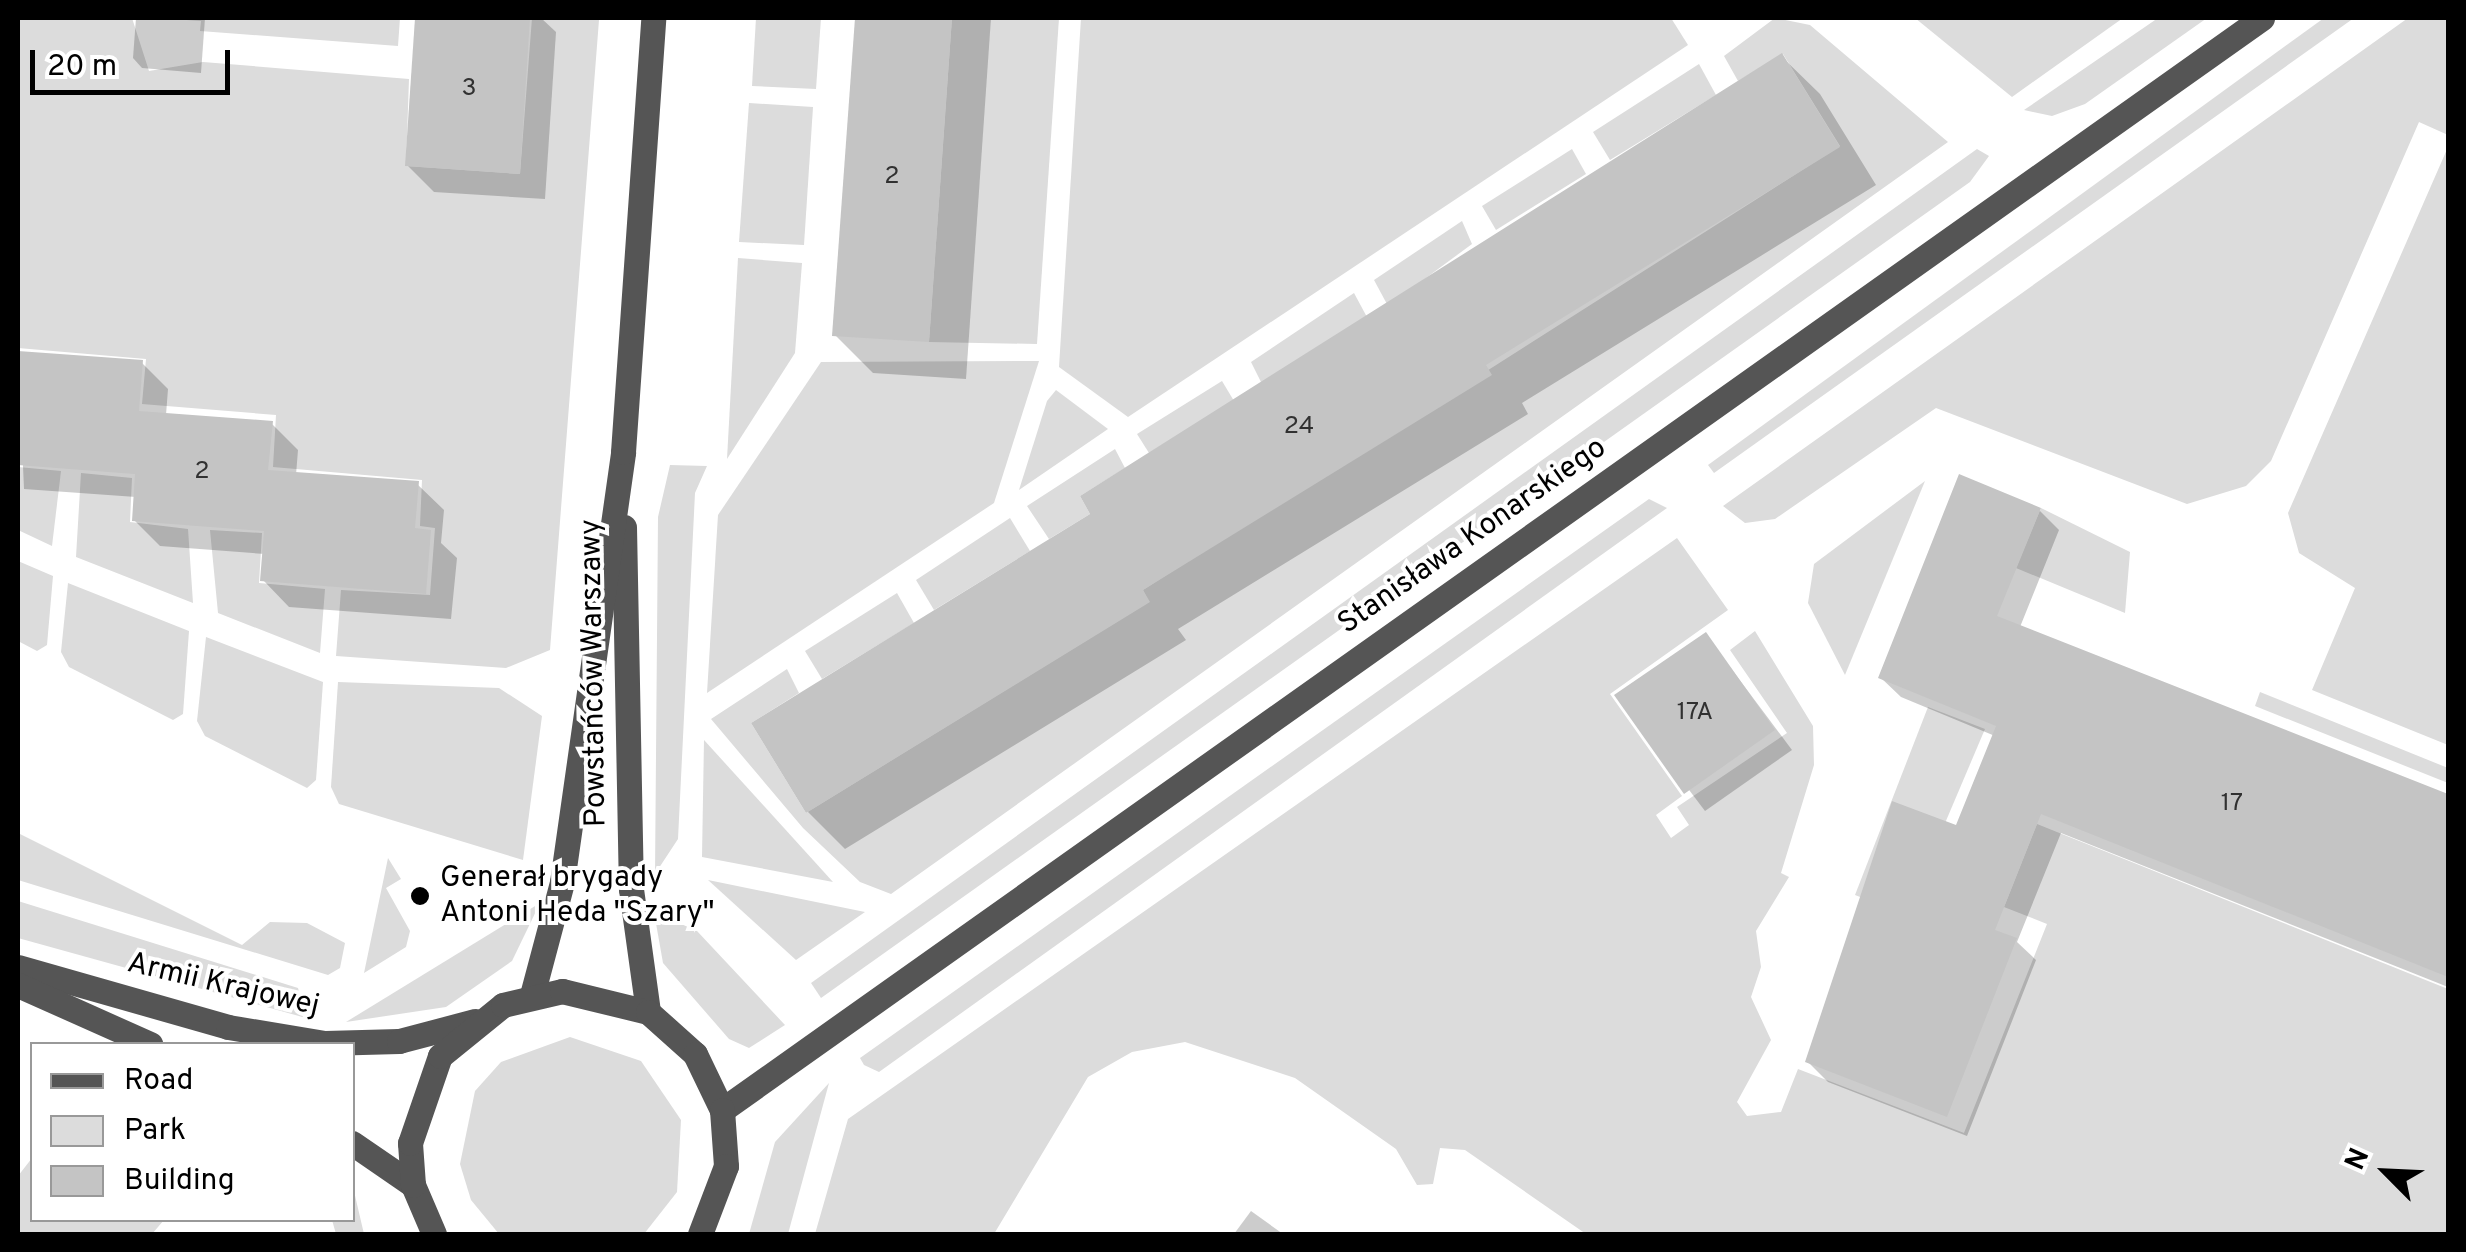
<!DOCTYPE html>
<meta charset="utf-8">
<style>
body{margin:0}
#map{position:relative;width:2466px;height:1252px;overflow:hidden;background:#fff;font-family:Overpass,sans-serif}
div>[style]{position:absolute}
.green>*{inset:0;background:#dcdcdc}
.shadow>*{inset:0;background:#0003}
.building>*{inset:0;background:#c4c4c4}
.minor>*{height:25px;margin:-12.5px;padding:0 12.5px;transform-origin:12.5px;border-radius:12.5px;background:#555}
.dots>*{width:28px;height:28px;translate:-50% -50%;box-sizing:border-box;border:5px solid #fff;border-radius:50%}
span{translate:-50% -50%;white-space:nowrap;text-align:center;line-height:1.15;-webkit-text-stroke:8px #fff;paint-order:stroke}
.number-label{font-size:25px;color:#313131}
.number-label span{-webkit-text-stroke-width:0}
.street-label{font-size:30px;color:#000}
.poi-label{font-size:30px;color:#000}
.left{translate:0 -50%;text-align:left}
.frame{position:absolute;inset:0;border:20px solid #000;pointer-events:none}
.legend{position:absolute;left:30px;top:1042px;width:325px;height:180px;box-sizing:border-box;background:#fff;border:2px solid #999;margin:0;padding:12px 18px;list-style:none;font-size:30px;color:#000}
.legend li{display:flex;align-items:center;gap:20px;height:50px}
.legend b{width:50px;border:2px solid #999}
.north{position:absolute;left:2336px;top:1122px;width:100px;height:100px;-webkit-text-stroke:8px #fff;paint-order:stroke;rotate:294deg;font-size:28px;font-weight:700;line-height:40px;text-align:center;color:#000}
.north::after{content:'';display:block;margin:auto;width:35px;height:45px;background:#000;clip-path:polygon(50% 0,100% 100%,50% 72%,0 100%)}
.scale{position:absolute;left:30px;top:50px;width:200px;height:45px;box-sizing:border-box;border:5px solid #000;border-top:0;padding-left:12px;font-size:30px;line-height:35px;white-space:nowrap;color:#000;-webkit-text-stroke:8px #fff;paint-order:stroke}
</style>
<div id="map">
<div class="green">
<div style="clip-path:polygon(18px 18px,132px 18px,149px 71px,203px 62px,409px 79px,406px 166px,520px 174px,532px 18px,599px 20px,550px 650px,506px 668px,336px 656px,341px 590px,430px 595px,435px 528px,420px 526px,422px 480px,273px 467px,276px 415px,142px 404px,146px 359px,18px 348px)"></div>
<div style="clip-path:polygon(157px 18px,400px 18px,398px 46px,200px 31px,201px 21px)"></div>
<div style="clip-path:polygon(756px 18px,821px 18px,816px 89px,752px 86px)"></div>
<div style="clip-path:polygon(952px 18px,1059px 18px,1037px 344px,929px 342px)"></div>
<div style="clip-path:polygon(1081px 18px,1671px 18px,1688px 45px,1128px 417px,1059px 367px)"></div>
<div style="clip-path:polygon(1775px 18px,1810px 25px,1948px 142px,891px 894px,860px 882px,803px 828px,711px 719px,787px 669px,799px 693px,751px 723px,806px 813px,1149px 602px,1143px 590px,1840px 146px,1783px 54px,1738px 81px,1724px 56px)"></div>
<div style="clip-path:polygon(1915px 18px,2123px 18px,2012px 97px)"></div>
<div style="clip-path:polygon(2158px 18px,2207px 18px,2085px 104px,2052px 116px,2024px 110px)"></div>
<div style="clip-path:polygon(2324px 18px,2354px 18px,1714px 473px,1708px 465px)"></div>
<div style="clip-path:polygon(2408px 18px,2448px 18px,2448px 135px,2419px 122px,2271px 461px,2246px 486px,2187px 504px,1936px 408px,1775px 519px,1745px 523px,1723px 506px)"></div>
<div style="clip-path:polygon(1699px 64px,1716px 95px,1610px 160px,1593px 132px)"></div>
<div style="clip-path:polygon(749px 103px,813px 107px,804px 245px,739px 242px)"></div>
<div style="clip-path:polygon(2448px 147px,2448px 745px,2312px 690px,2355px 588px,2299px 553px,2288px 513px)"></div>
<div style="clip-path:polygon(1572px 149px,1586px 174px,1496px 230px,1482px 206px)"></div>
<div style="clip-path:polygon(1977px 149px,1989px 156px,1970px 182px,821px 998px,811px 983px)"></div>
<div style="clip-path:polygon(1462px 221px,1472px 244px,1388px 306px,1374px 280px)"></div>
<div style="clip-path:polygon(738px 258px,802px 263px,795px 353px,727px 459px)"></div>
<div style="clip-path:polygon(1354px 293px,1368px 319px,1262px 384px,1251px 362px)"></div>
<div style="clip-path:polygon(1039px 361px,994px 503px,707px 693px,718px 515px,821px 362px)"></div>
<div style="clip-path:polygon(1222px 381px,1234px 401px,1149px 453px,1137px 434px)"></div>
<div style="clip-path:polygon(1056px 390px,1108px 429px,1019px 490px,1047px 401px)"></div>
<div style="clip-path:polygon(1115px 449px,1125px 468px,1080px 496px,1090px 514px,1049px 539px,1027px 506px)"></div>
<div style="clip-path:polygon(670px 465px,707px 466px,695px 493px,678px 839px,655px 874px,658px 517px)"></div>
<div style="clip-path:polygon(18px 467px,61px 471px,52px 546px,18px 530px)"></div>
<div style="clip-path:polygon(81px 473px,132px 478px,130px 522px,188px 529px,193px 603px,76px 557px)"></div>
<div style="clip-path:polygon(1925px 481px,1845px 675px,1808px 603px,1814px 564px)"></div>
<div style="clip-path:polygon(1649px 499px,1667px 508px,879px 1072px,864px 1065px,860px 1058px)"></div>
<div style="clip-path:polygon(2041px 508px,2130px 552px,2125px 613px,2016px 568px)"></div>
<div style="clip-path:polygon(1010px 518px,1030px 551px,934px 610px,916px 580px)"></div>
<div style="clip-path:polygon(210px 530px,262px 533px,259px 583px,325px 589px,320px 653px,218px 613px)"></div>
<div style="clip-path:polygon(1677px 538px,1728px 610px,1610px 694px,1682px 796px,1656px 815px,1671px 838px,1689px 825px,1677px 807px,1787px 733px,1730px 650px,1755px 631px,1813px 726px,1814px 765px,1781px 873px,1789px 877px,1756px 931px,1761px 967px,1751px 997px,1771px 1040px,1737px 1102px,1747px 1116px,1781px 1112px,1798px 1069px,1964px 1133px,2047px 924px,2004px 907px,2037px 824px,2448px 989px,2448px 1234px,1586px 1234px,1465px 1150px,1440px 1148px,1433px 1184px,1417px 1185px,1396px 1149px,1295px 1078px,1185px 1042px,1132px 1052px,1088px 1077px,994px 1234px,815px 1234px,848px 1119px)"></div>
<div style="clip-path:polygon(18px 561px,53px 576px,47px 645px,37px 651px,18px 641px)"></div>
<div style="clip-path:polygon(68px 583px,189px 631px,183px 714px,173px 720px,69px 667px,61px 652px)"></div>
<div style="clip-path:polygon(897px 593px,914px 623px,822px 679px,805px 651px)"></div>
<div style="clip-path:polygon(206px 637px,323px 682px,316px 780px,307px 788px,205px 736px,197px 721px)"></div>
<div style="clip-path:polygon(338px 682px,499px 688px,542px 716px,523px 860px,339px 804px,331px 787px)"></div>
<div style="clip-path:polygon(2260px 692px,2448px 768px,2448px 783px,2255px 706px)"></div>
<div style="clip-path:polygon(1928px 707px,1985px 729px,1906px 915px,1855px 895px)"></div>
<div style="clip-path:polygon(704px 740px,833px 882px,702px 857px)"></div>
<div style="clip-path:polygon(18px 833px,242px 945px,270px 922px,307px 923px,345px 943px,340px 968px,328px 975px,18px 880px)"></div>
<div style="clip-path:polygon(388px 858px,401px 879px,386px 888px,410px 931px,406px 947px,364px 973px)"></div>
<div style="clip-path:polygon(708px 880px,865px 912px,796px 960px)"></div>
<div style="clip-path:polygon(18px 901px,298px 988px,306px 1018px,18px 938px)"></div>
<div style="clip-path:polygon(540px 903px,512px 961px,446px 1007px,346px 1022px)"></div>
<div style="clip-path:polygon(654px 912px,697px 931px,785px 1025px,749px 1048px,729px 1039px,663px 963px)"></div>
<div style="clip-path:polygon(570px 1037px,641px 1061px,681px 1120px,677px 1192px,644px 1234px,499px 1234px,471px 1200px,460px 1164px,475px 1091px,501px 1062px)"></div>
<div style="clip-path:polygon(829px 1083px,788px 1234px,749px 1234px,775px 1142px)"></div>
<div style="clip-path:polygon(32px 1158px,32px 1220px,164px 1220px,152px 1234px,18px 1234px,18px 1176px)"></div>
<div style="clip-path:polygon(353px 1187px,364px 1234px,336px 1234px,332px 1220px,352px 1220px)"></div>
</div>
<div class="shadow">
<div style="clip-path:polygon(136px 18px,205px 18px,201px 73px,142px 68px,133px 58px)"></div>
<div style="clip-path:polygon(418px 18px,541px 18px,556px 32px,545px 199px,434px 192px,407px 165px)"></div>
<div style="clip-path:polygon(858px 18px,991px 18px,966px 379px,873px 373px,835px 335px)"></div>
<div style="clip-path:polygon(1782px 57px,1820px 94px,1876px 185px,1522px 403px,1528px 414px,1178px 629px,1186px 640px,845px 849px,808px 812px,754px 723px,1094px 515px)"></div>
<div style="clip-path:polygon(18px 353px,142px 363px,168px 389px,166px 415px,272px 424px,298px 450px,296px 475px,417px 484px,444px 510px,441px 543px,457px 558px,451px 619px,289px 607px,263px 580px,265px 554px,160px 546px,134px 520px,136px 497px,24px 489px)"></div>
<div style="clip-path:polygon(2039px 510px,2059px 530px,2020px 627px,2448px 797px,2448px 987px,2061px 833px,2017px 942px,2036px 960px,1967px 1136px,1828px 1082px,1808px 1062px,1958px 828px,1995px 736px,1901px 697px,1880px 677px)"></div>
<div style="clip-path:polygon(1706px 635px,1792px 750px,1705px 811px,1618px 696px)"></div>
<div style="clip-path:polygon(1251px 1211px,1283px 1234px,1234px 1234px)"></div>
</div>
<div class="building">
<div style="clip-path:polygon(415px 18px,530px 18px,520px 174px,405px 166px)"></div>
<div style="clip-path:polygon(855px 18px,952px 18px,929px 342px,832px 336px)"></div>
<div style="clip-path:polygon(1782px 53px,1840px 147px,1486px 365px,1492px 375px,1143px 590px,1150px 602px,806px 813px,751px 723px,1090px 514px,1080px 496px)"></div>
<div style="clip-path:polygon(18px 351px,143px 360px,139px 411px,273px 421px,268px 470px,419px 481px,415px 528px,431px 530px,426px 594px,260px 581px,264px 531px,132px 521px,135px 474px,18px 465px)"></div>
<div style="clip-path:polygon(1959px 474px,2041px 508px,1997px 616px,2448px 794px,2448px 977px,2041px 814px,1995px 930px,2017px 938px,1947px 1117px,1805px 1062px,1892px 801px,1956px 825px,1996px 726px,1878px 678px)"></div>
<div style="clip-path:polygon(1706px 632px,1775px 730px,1684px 794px,1614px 695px)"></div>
</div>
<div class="minor">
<div style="left:624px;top:527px;width:362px;rotate:88.9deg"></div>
<div style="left:631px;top:889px;width:124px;rotate:82.1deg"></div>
<div style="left:18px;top:967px;width:218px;rotate:15.9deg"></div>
<div style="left:228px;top:1027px;width:98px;rotate:9.4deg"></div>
<div style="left:325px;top:1043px;width:74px;rotate:-1.5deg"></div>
<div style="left:399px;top:1041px;width:79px;rotate:-14.7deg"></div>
<div style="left:18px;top:985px;width:145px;rotate:24.1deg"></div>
<div style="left:532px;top:995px;width:117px;rotate:-75.1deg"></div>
<div style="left:562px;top:882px;width:434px;rotate:-81.9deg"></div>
<div style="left:623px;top:452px;width:435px;rotate:-86deg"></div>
<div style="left:722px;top:1110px;width:1888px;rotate:-35.34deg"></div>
<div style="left:352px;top:1143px;width:74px;rotate:34.5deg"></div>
<div style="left:434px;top:1234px;width:53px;rotate:-113.2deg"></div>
<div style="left:413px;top:1185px;width:42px;rotate:-94.1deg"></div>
<div style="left:410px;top:1143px;width:92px;rotate:-71deg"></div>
<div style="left:440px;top:1056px;width:81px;rotate:-39deg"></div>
<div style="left:503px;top:1005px;width:61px;rotate:-13.3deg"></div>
<div style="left:562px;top:991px;width:89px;rotate:13.7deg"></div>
<div style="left:648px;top:1012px;width:63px;rotate:41.8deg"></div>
<div style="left:695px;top:1054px;width:62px;rotate:64.3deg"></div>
<div style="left:722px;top:1110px;width:56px;rotate:85.9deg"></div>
<div style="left:726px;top:1166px;width:73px;rotate:110.9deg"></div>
</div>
<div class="dots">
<div style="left:420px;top:896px;background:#000"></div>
</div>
<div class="number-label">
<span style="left:469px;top:89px">3</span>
<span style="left:892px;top:177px">2</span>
<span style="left:1299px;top:427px">24</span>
<span style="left:202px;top:472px">2</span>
<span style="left:1695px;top:713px">17A</span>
<span style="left:2232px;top:804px">17</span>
</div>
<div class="street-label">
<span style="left:1473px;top:537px;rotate:-35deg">Stanisława Konarskiego</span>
<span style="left:595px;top:673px;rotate:-91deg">Powstańców Warszawy</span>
<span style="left:223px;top:986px;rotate:13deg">Armii Krajowej</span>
</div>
<div class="poi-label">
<span class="left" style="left:440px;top:896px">Generał brygady<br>Antoni Heda "Szary"</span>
</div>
<div class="frame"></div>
<ul class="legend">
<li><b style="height:12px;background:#555"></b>Road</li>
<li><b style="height:28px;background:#dcdcdc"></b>Park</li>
<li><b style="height:28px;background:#c4c4c4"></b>Building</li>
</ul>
<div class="north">N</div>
<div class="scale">20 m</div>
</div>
